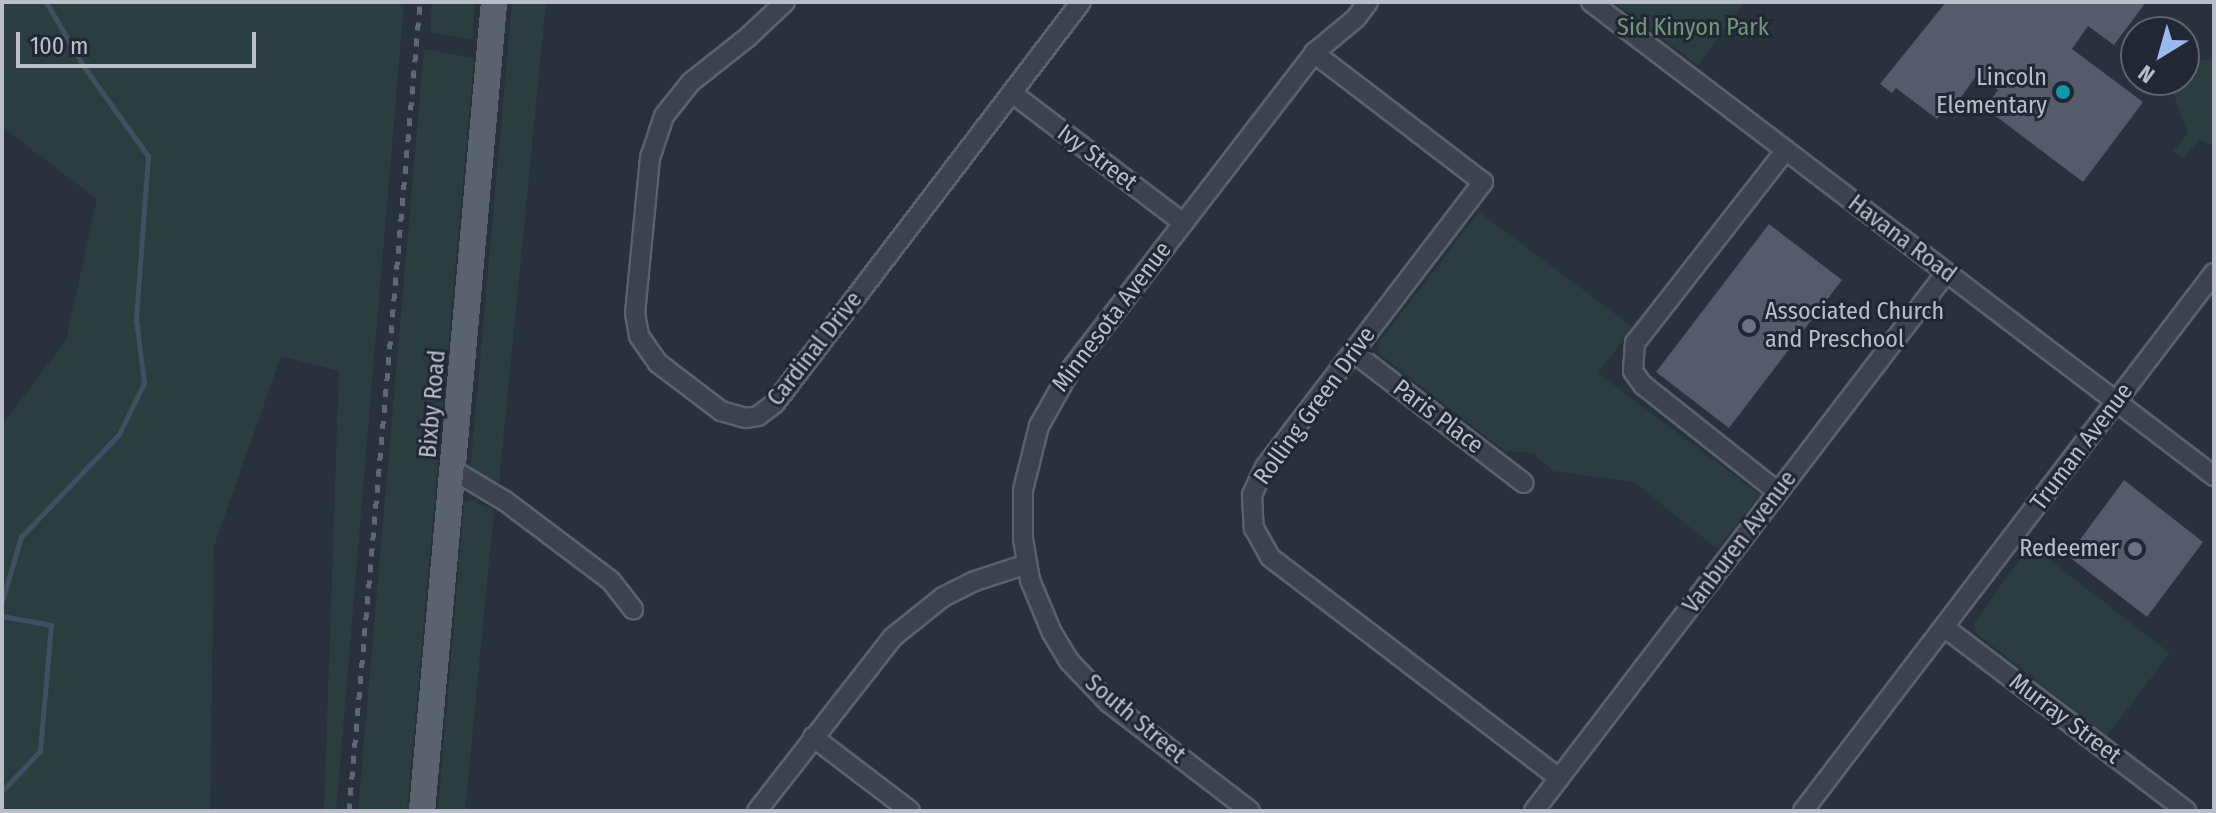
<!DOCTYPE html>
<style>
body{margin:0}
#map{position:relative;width:2216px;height:813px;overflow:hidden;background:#29313d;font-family:"Fira Sans Condensed",sans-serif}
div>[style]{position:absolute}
.green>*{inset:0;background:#2b3e3f}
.stream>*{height:5px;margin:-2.5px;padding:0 2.5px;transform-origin:2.5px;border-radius:2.5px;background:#414f64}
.building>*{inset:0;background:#545c6b}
.roads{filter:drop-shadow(2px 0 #5a616b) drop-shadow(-2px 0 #5a616b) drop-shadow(0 2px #5a616b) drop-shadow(0 -2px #5a616b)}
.minor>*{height:18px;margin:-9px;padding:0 9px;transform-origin:9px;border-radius:9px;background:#3c434e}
.major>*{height:22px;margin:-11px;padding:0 11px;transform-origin:11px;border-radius:11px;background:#5a626d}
.rail>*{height:5px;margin-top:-2.5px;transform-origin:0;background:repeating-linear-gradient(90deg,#5f6774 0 8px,transparent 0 16px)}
.dots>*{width:22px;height:22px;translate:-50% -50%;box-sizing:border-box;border:4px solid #212833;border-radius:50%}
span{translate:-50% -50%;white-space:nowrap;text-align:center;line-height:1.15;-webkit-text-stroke:6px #212833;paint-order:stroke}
.park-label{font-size:24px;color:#73967b}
.poi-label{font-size:24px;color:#b9bec8}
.right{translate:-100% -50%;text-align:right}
.left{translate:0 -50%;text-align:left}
.street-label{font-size:24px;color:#b9bec8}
.frame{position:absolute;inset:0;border:4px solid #b9bec8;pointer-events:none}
.north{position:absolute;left:2120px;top:16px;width:80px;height:80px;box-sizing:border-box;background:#212833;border:2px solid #5e646f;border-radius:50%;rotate:217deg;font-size:22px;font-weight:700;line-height:32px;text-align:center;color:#b9bec8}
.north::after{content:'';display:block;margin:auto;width:28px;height:36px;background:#9ab9ec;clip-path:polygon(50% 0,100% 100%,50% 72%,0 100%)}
.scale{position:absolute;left:16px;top:32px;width:240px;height:36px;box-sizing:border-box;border:4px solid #b9bec8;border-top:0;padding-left:10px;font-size:24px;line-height:28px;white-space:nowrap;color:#b9bec8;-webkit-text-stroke:6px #212833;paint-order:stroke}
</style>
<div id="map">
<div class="green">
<div style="clip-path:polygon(2px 2px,404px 2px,336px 811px,324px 811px,339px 371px,281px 356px,214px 546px,210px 811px,2px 811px,2px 425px,66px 340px,97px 199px,2px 127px)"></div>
<div style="clip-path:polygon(432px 2px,475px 2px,472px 40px,430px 32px)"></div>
<div style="clip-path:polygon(512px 2px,546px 2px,499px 483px,470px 473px)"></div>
<div style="clip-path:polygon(1614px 2px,1745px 2px,1698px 65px)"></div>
<div style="clip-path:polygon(424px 49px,474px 58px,407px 811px,358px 811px)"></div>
<div style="clip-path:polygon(2214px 59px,2214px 146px,2200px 140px,2183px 157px,2173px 151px,2188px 133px,2171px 87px,2177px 80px,2184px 80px,2184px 72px,2193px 61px)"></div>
<div style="clip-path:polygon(1479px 212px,1633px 327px,1598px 373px,1760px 495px,1717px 549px,1634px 482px,1553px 471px,1533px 453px,1505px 451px,1378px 353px,1380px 341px)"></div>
<div style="clip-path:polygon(471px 500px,494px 510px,465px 811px,438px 811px,464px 503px)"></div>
<div style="clip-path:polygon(2030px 545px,2170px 653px,2107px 736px,1975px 632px,1974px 623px)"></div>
</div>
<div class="stream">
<div style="left:2px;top:601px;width:67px;rotate:-73.5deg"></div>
<div style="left:21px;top:537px;width:142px;rotate:-46.4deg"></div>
<div style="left:119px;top:434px;width:57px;rotate:-63.9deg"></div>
<div style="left:144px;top:383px;width:64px;rotate:-97.1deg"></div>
<div style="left:136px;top:319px;width:163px;rotate:-85.8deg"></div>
<div style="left:148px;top:156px;width:110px;rotate:-125.7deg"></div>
<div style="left:84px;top:67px;width:75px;rotate:-120.3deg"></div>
<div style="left:2px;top:616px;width:50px;rotate:10.4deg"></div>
<div style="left:51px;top:625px;width:126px;rotate:95deg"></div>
<div style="left:40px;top:751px;width:55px;rotate:133.5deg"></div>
</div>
<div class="building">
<div style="clip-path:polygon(1946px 2px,2146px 2px,2114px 45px,2088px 26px,2072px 49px,2143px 102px,2083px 182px,1985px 108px,1998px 90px,1977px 75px,1956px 104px,1951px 100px,1937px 119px,1896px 88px,1892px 93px,1880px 84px)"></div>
<div style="clip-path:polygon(1769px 224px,1842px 280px,1729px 428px,1656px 372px)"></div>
<div style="clip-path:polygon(2124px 480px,2203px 542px,2147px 617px,2068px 556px)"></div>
</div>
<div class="roads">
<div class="minor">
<div style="left:785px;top:2px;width:51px;rotate:136.6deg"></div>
<div style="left:748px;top:37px;width:73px;rotate:141.7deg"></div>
<div style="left:691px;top:82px;width:43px;rotate:128.5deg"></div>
<div style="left:664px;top:116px;width:44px;rotate:108.4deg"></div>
<div style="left:650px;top:158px;width:156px;rotate:95.5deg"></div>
<div style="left:635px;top:313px;width:23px;rotate:80deg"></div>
<div style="left:639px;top:336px;width:33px;rotate:55deg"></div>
<div style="left:658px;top:363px;width:79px;rotate:37.3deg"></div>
<div style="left:721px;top:411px;width:26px;rotate:16deg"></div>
<div style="left:746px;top:418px;width:12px;rotate:-9deg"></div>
<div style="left:758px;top:416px;width:21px;rotate:-37deg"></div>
<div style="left:775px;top:403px;width:504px;rotate:-52.65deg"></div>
<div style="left:1591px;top:2px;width:783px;rotate:37.27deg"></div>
<div style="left:1314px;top:53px;width:213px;rotate:37.4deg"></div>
<div style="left:1483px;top:182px;width:359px;rotate:127.4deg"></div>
<div style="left:1265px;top:467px;width:31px;rotate:115deg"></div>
<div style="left:1252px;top:495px;width:33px;rotate:87deg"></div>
<div style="left:1254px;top:528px;width:33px;rotate:61deg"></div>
<div style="left:1270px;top:557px;width:364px;rotate:37.4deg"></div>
<div style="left:1012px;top:93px;width:215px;rotate:37.2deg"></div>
<div style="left:1353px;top:352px;width:215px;rotate:37.5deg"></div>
<div style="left:453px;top:470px;width:61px;rotate:30.8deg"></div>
<div style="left:505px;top:501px;width:133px;rotate:37deg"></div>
<div style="left:611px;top:581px;width:36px;rotate:52deg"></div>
<div style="left:1778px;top:492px;width:172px;rotate:-141.6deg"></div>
<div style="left:1643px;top:385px;width:17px;rotate:-126deg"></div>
<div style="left:1633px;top:371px;width:28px;rotate:-86deg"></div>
<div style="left:1635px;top:343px;width:245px;rotate:-52deg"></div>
<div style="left:1944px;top:627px;width:304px;rotate:37.2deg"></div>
<div style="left:813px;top:737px;width:122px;rotate:37.3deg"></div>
<div style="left:757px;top:811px;width:221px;rotate:-52deg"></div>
<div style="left:893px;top:637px;width:64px;rotate:-38.7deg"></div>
<div style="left:943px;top:597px;width:36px;rotate:-27deg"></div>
<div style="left:975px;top:581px;width:55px;rotate:-18.1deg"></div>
<div style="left:1250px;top:811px;width:178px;rotate:-142.5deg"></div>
<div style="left:1109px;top:703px;width:58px;rotate:-133.6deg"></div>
<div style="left:1069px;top:661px;width:33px;rotate:-121deg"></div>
<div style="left:1052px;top:633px;width:57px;rotate:-112.5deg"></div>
<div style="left:1030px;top:580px;width:42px;rotate:-99.7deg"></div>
<div style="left:1023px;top:539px;width:49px;rotate:-90deg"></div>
<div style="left:1023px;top:490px;width:66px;rotate:-76deg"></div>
<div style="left:1039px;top:426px;width:65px;rotate:-60.7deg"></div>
<div style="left:1071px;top:369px;width:399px;rotate:-52.4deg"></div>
<div style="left:1314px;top:53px;width:55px;rotate:-39.8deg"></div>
<div style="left:1356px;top:18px;width:20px;rotate:-53deg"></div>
<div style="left:1534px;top:811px;width:678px;rotate:-52.56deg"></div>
<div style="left:1803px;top:811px;width:677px;rotate:-52.62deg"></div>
</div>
<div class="major">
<div style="left:422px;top:811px;width:812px;rotate:-84.91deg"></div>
</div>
</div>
<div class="rail">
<div style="left:349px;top:811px;width:812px;rotate:-84.98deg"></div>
</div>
<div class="dots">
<div style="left:2063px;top:92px;background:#0f9aa8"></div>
<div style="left:1749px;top:326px;background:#6b7280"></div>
<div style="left:2135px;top:549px;background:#6b7280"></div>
</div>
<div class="park-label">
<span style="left:1693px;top:28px">Sid Kinyon Park</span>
</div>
<div class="poi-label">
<span class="right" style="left:2047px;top:92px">Lincoln<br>Elementary</span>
<span class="left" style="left:1765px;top:326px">Associated Church<br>and Preschool</span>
<span class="right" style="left:2119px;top:549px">Redeemer</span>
</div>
<div class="street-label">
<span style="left:1097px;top:158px;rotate:37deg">Ivy Street</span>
<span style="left:1902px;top:239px;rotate:37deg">Havana Road</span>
<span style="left:1112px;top:317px;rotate:-53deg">Minnesota Avenue</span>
<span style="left:815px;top:349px;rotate:-52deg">Cardinal Drive</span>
<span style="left:433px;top:404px;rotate:-85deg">Bixby Road</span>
<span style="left:1315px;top:406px;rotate:-54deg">Rolling Green Drive</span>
<span style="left:1438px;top:417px;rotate:37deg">Paris Place</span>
<span style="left:2082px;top:447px;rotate:-53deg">Truman Avenue</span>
<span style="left:1740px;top:542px;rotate:-53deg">Vanburen Avenue</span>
<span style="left:1135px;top:719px;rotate:40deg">South Street</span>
<span style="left:2065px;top:719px;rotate:37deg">Murray Street</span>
</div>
<div class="frame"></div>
<div class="north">N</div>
<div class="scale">100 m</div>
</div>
